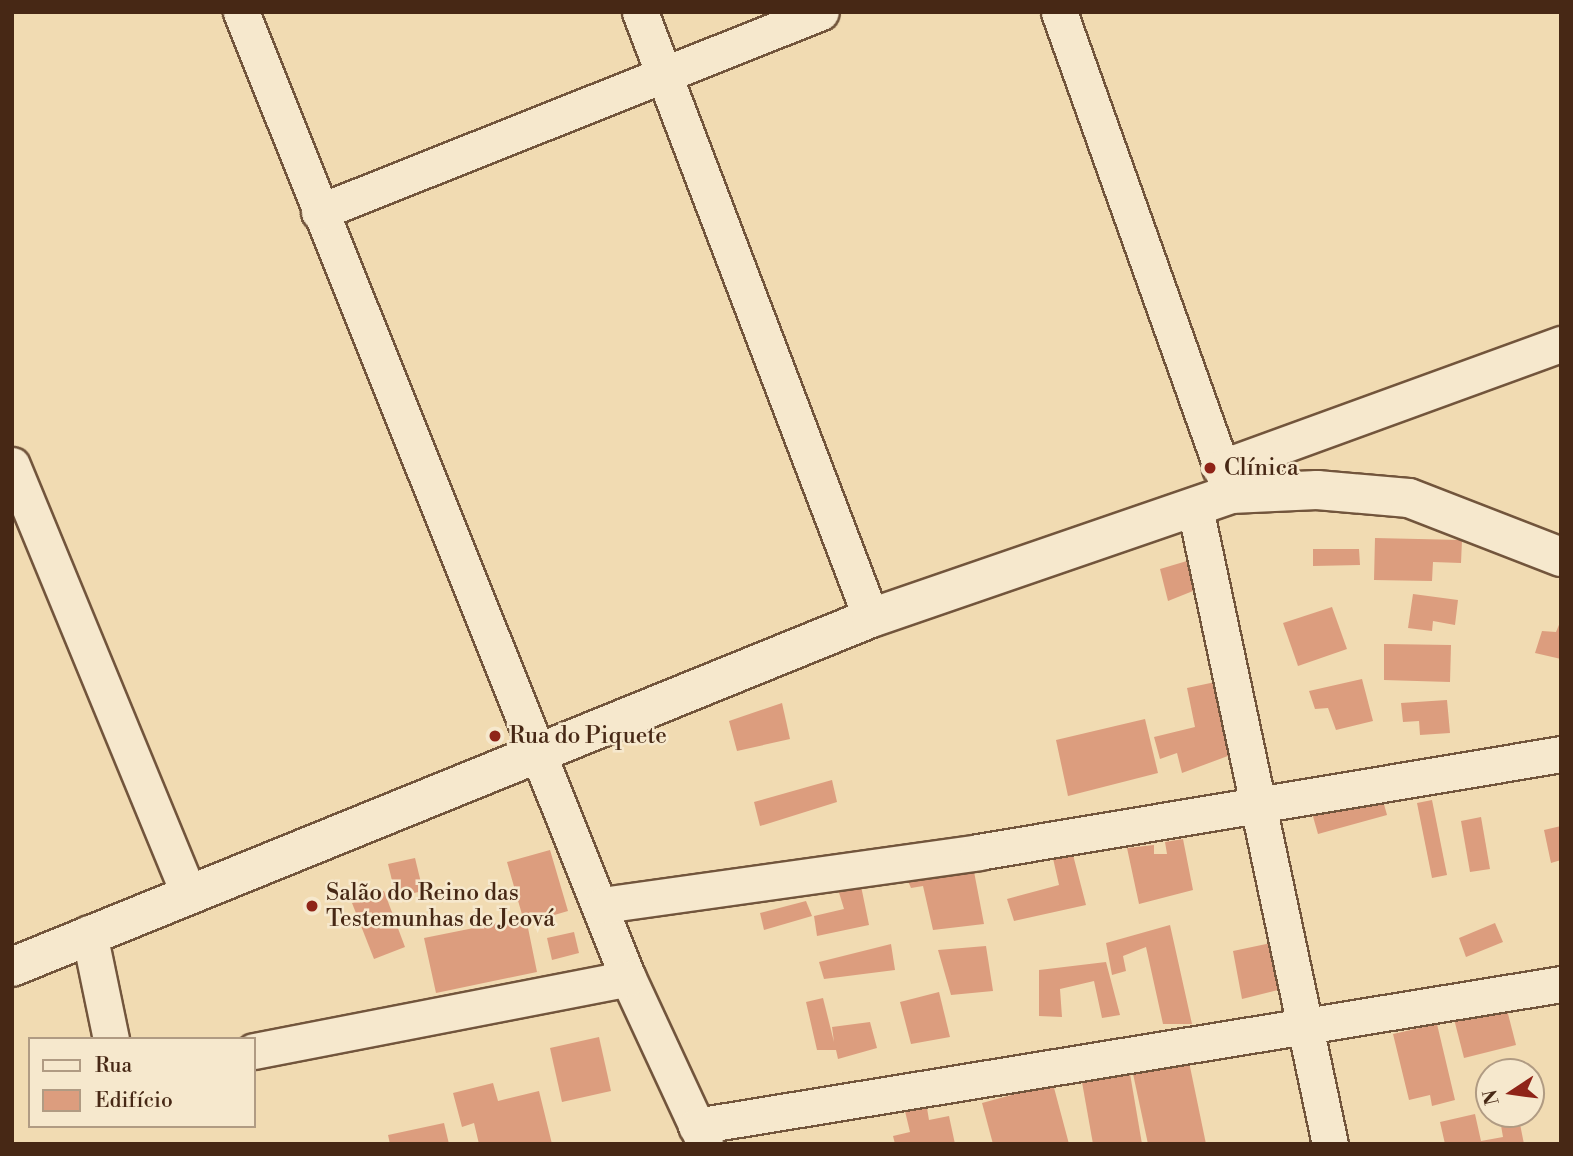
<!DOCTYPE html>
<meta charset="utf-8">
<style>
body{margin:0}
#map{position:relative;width:1573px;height:1156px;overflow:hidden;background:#f1dbb2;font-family:"Libre Bodoni",serif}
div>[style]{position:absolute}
.building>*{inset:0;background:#dc9d7e}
.roads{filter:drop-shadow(2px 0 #72553c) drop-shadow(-2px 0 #72553c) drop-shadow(0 2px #72553c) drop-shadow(0 -2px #72553c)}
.minor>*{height:35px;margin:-17.5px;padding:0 17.5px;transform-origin:17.5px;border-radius:17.5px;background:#f6e8cd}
.tertiary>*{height:38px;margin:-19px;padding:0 19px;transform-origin:19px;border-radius:19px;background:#f6e8cd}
.dots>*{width:19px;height:19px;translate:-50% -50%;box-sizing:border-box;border:4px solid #f6e8cd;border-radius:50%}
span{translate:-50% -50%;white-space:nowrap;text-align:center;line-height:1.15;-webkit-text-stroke:5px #f6e8cd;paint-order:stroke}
.poi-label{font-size:23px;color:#472815}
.left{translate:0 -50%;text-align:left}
.frame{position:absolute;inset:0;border:14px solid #472815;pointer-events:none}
.legend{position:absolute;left:28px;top:1037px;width:228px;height:91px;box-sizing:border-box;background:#f6e8cd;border:2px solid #b09b83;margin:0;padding:9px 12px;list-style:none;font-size:21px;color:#472815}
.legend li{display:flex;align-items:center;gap:14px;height:35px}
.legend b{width:35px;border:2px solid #b09b83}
.north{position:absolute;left:1475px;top:1058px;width:70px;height:70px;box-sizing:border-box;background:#f6e8cd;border:2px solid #b09b83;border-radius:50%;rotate:257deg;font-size:19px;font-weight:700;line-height:28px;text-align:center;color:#472815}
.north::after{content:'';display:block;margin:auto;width:24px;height:32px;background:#8f2418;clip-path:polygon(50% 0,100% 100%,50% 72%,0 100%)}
</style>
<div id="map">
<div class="building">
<div style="clip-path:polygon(1375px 538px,1462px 540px,1461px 563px,1433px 562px,1432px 581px,1374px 580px)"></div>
<div style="clip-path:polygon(1313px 549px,1359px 549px,1360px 565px,1313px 566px)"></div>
<div style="clip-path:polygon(1197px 558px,1203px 587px,1168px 601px,1160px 569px)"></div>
<div style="clip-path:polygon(1413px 594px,1458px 600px,1455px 625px,1433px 621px,1432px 631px,1408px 628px)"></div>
<div style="clip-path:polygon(1332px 607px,1347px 649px,1298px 666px,1283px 623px)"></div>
<div style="clip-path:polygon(1561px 620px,1561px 659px,1535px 653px,1542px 631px,1556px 632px)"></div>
<div style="clip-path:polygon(1384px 644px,1451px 645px,1450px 682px,1384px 680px)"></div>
<div style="clip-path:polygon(1362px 679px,1373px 721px,1336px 730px,1328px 708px,1315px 709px,1309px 691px)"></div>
<div style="clip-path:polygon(1220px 681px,1236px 753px,1182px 773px,1177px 753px,1160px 759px,1154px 737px,1195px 727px,1187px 688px)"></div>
<div style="clip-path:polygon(1447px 700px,1450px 733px,1420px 735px,1419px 721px,1403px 722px,1401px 703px)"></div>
<div style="clip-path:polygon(782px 703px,790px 739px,737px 751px,729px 721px)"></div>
<div style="clip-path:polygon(1145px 719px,1158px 773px,1068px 796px,1056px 740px)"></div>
<div style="clip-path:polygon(832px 780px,837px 802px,760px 826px,754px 802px)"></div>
<div style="clip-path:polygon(1382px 797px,1387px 815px,1318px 834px,1308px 799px)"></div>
<div style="clip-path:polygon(1432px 800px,1447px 875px,1432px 878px,1417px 803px)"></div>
<div style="clip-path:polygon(1481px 817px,1490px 869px,1470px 872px,1461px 821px)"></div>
<div style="clip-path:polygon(1561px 826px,1561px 860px,1551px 863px,1544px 830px)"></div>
<div style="clip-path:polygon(1183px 839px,1193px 890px,1139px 904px,1127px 848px,1154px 845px,1154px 854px,1167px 854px,1165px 842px)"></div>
<div style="clip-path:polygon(550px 850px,568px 911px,527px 923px,537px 972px,436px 993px,424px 938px,523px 918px,507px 862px)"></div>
<div style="clip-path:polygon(1072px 851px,1086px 905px,1014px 921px,1007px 899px,1059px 885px,1052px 854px)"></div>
<div style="clip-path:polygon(415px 858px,423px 891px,396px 897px,388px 864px)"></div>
<div style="clip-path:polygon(972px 861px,984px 924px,933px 930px,923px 886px,911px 888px,905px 874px)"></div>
<div style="clip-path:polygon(837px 886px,861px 886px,869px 925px,817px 936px,814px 916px,844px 909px)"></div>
<div style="clip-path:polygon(384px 891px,405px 947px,374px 959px,352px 903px)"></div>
<div style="clip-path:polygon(806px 901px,812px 916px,764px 930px,760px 913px)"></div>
<div style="clip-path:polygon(1495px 923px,1503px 942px,1466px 957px,1459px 938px)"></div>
<div style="clip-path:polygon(1170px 925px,1192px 1024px,1163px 1024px,1146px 947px,1123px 956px,1126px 971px,1112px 975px,1106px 943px)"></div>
<div style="clip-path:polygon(574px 932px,579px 953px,552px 960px,547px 938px)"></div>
<div style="clip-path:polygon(1271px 943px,1282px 989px,1242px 999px,1233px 951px)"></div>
<div style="clip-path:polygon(891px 944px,895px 970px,824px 979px,819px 962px)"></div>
<div style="clip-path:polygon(986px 946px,993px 991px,951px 995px,938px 950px)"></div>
<div style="clip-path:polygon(1106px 962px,1120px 1015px,1102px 1018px,1094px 981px,1060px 989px,1062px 1017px,1039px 1016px,1039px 970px)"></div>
<div style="clip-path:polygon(939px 992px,950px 1037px,911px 1044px,900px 1002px)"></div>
<div style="clip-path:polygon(823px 998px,834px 1042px,832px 1027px,870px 1022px,877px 1048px,838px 1059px,836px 1050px,817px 1050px,806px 1002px)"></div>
<div style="clip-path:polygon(1506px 1006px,1516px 1045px,1464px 1058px,1454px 1019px)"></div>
<div style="clip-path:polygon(1437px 1024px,1455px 1100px,1432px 1106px,1430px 1095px,1409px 1100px,1393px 1034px)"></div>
<div style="clip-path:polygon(599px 1037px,611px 1091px,562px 1102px,550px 1048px)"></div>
<div style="clip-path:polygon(1188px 1057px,1206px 1144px,1148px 1144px,1132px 1069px)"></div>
<div style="clip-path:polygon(1128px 1062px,1142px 1144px,1093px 1144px,1080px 1071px)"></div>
<div style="clip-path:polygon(493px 1083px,498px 1101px,539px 1091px,552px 1144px,479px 1144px,474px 1123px,462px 1127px,453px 1093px)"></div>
<div style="clip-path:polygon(1053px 1084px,1069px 1144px,993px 1144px,982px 1103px)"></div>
<div style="clip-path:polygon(926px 1102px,929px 1120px,949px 1116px,955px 1144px,895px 1144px,893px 1136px,910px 1132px,904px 1107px)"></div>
<div style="clip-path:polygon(1475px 1114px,1481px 1141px,1503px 1137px,1499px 1114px,1518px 1114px,1524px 1144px,1445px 1144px,1440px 1122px)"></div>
<div style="clip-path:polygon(444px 1123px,449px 1144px,390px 1144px,388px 1135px)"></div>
</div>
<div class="roads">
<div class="minor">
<div style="left:241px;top:12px;width:1041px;rotate:68.17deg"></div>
<div style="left:628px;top:978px;width:183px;rotate:65.1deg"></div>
<div style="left:640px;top:12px;width:649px;rotate:69.13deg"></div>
<div style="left:1059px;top:12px;width:512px;rotate:70.36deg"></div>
<div style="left:319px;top:212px;width:540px;rotate:-21.72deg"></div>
<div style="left:12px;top:465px;width:465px;rotate:67.6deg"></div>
<div style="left:1220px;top:468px;width:363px;rotate:-20deg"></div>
<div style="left:1195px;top:508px;width:650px;rotate:78.02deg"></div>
<div style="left:603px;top:905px;width:379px;rotate:-8deg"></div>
<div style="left:978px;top:852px;width:591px;rotate:-9.54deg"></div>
<div style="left:89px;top:933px;width:108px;rotate:78.3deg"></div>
<div style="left:254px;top:1051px;width:381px;rotate:-11deg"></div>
<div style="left:696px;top:1126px;width:877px;rotate:-9.32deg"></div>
</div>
<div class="tertiary">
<div style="left:12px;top:967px;width:927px;rotate:-22.11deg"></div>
<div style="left:871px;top:618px;width:381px;rotate:-19deg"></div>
<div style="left:1231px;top:494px;width:86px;rotate:-2.7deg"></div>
<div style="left:1317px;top:490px;width:92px;rotate:5deg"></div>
<div style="left:1409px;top:498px;width:163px;rotate:21.2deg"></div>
</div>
</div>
<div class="dots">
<div style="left:1210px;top:468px;background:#8f2418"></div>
<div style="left:495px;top:736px;background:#8f2418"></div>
<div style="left:312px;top:906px;background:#8f2418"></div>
</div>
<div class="poi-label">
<span class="left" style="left:1224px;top:468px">Clínica</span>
<span class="left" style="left:509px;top:736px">Rua do Piquete</span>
<span class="left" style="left:326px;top:906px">Salão do Reino das<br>Testemunhas de Jeová</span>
</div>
<div class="frame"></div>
<ul class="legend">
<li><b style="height:9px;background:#f6e8cd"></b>Rua</li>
<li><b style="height:19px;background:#dc9d7e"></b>Edifício</li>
</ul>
<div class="north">N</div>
</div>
